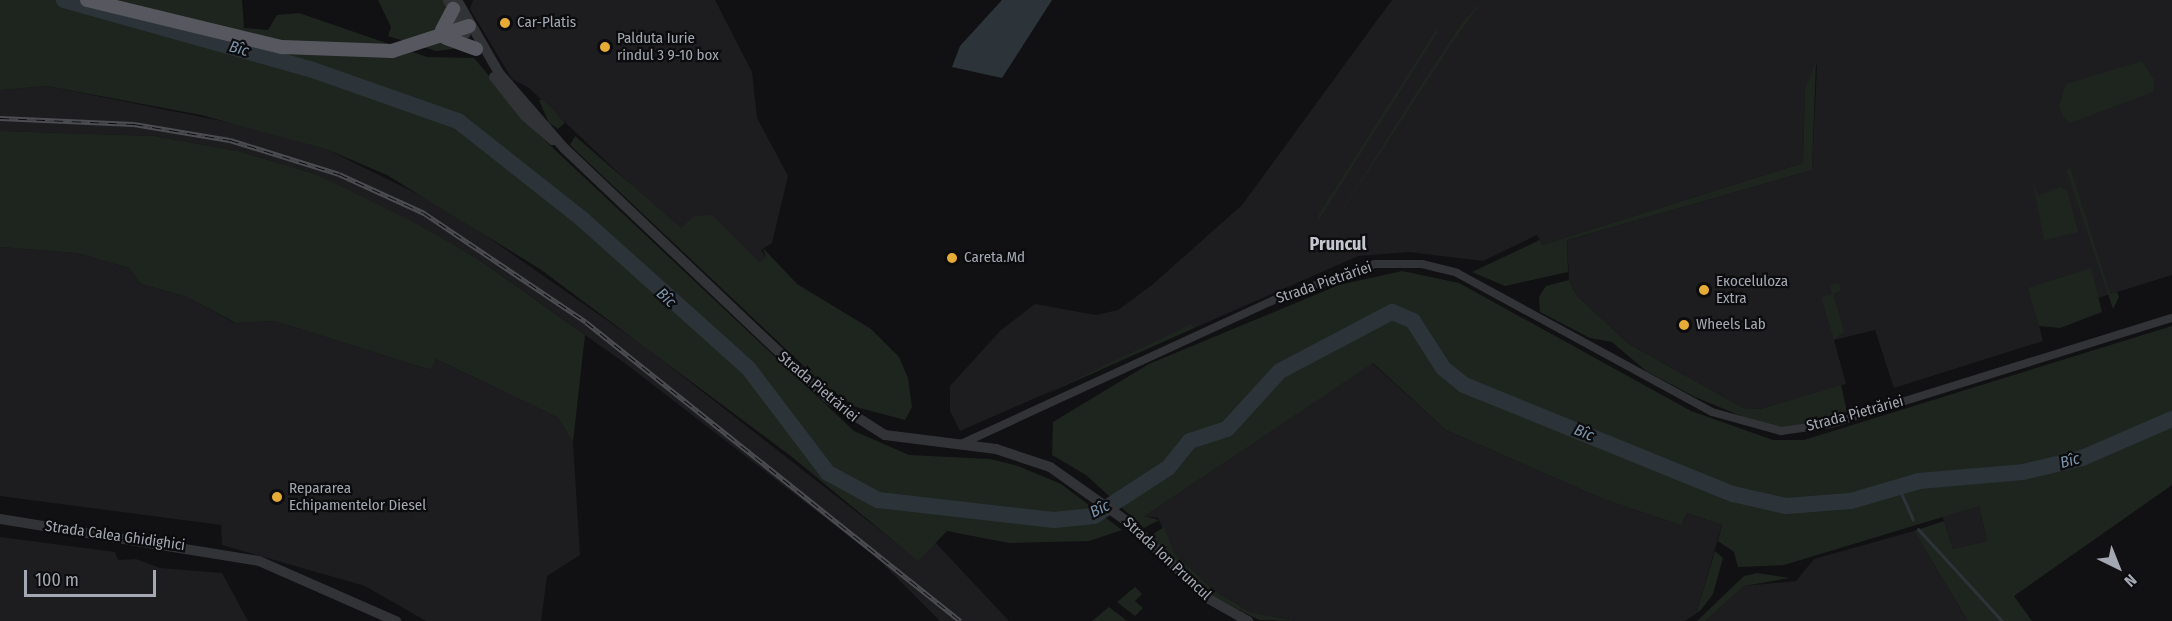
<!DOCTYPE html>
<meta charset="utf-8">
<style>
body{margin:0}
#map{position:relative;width:2172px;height:621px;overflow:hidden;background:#111113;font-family:"Fira Sans Condensed",sans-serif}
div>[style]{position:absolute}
.built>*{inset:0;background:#1d1d1f}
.green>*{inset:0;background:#1e251f}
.water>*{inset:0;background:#2c343a}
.stream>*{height:3px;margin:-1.5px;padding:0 1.5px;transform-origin:1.5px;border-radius:1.5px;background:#2c343a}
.river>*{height:16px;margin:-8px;padding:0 8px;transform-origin:8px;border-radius:8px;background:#2c343a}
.minor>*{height:8px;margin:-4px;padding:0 4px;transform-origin:4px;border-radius:4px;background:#323337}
.tertiary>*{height:10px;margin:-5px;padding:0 5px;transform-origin:5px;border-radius:5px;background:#323337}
.trunk>*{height:14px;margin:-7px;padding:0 7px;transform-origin:7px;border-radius:7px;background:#57585f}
.rail>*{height:5px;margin-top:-2.5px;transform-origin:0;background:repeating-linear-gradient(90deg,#0c0c0e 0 9px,#4c4d52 0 18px);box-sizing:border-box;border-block:2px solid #4c4d52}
.dots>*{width:16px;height:16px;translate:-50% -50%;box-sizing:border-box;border:3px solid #0c0c0e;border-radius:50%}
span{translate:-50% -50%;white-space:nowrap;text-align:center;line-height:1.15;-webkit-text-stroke:4.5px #0c0c0e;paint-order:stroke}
.poi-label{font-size:15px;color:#a3a8b2}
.left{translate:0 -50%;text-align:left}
.street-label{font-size:15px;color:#a3a8b2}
.water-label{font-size:16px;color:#7c95ac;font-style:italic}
.quarter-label{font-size:18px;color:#c4c7cf;font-weight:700}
.north{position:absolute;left:2088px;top:537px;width:60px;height:60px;-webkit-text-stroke:4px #0c0c0e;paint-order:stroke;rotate:137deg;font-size:16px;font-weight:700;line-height:24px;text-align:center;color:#a3a8b2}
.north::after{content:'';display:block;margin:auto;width:21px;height:27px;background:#a3a8b2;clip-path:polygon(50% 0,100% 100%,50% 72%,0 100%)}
.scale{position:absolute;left:24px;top:570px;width:132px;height:27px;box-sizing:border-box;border:3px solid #a3a8b2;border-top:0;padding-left:8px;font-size:18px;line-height:21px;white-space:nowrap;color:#a3a8b2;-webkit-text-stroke:4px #0c0c0e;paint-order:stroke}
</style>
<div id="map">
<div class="built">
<div style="clip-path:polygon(473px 0,715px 0,752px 72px,757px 118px,788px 176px,772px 243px,761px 250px,766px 257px,759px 262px,712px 219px,681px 229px,652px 205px,529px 88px,512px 79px,470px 9px)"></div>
<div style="clip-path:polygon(1392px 0,2172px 0,2172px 275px,2037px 317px,2043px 341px,1894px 388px,1875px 330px,1834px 340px,1846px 384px,1760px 409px,1743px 408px,1629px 344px,1577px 296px,1569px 280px,1567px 240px,1812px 170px,1817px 64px,1805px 88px,1803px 163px,1542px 245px,1537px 235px,1483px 261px,1409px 252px,1358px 256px,960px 431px,950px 411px,950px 386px,1000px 331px,1035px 304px,1096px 315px,1118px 310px,1152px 285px,1242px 205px)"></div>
<div style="clip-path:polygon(47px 86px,262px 129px,326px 149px,446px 208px,644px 346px,918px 560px,935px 542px,1009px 621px,940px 621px,876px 557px,626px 364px,481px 261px,318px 175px,238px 151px,154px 136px,0 131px,0 90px)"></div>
<div style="clip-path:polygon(0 247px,77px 253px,129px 268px,141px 284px,187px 297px,235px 323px,275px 321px,431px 370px,436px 359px,557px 417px,573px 442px,580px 555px,547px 576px,541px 621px,426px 621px,365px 586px,222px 545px,221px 525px,0 496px)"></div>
<div style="clip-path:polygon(1372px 363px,1446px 430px,1606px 500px,1681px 525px,1687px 513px,1722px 525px,1697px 611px,1685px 621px,1295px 621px,1250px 612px,1215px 591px,1174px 553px,1158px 518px,1143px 516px)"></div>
<div style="clip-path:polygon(1979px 506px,1987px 541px,1953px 549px,1942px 515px)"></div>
<div style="clip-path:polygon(1914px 531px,1968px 621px,1705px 621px,1744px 586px,1796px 581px,1814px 559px)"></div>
<div style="clip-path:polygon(0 537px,115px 552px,118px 560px,136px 559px,160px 568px,222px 573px,248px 621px,0 621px)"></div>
</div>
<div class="green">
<div style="clip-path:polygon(0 0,242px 0,244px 28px,268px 30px,277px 15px,299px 13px,427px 57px,474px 58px,537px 133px,854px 431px,909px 455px,990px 459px,1018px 466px,1061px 484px,1122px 530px,1089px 541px,1009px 543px,947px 531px,918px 561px,792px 457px,540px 269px,387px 175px,326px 149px,201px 115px,47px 86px,0 90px)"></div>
<div style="clip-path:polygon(378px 0,444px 0,463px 31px,460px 48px,436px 51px,388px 36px,391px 27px)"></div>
<div style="clip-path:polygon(1483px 0,1454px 40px,1320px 245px,1425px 79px,1463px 22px)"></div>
<div style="clip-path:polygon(1436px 30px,1438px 32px,1318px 221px,1319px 214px)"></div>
<div style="clip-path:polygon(2142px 61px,2154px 80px,2153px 92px,2070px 123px,2063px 117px,2059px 106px,2066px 84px)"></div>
<div style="clip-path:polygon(1816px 62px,1812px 170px,1567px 240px,1568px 272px,1505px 286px,1472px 272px,1540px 240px,1542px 245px,1803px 163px,1805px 88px)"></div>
<div style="clip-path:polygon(539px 100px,544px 100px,565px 123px,558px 129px,549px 123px)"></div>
<div style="clip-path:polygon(0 131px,154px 136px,238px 151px,318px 175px,415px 223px,481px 261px,585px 335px,573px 442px,557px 417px,436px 359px,431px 370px,275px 321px,236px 323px,187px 297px,141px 284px,129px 268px,77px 253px,0 247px)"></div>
<div style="clip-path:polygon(575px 136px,681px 228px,694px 216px,712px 215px,759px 262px,766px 257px,763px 248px,797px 284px,871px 329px,899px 357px,908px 378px,912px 407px,905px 420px,856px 407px,825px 386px,570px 145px)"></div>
<div style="clip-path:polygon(2070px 167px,2110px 294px,2117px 292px,2119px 297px,2113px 309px,2067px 171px)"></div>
<div style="clip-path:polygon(2032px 178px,2038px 196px,2059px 187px,2067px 190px,2078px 232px,2044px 240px)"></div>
<div style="clip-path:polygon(2091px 268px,2102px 312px,2060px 328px,2039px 326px,2028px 288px)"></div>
<div style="clip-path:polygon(1402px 271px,1459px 283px,1691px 411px,1773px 440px,1804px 440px,2172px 326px,2172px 485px,2014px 596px,2032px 621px,1968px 621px,1914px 531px,1944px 521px,1953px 549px,1987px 541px,1979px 506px,1784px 565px,1738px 567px,1734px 552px,1718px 541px,1722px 525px,1687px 513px,1681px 525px,1606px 500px,1446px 430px,1373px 363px,1144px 516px,1159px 520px,1144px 528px,1086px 475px,1052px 455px,1053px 422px,1149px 364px,1339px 285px)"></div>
<div style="clip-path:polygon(1569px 280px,1577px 296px,1629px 344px,1743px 408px,1760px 409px,1841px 385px,1847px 412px,1790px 428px,1768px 427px,1695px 397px,1646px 371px,1612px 342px,1590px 338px,1540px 312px,1539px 297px,1546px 286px)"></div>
<div style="clip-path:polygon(1839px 283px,1841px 291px,1833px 294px,1844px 331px,1834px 340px,1821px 297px,1832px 294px,1830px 285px)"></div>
<div style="clip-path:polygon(1192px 324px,1194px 328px,1040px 397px,1116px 360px)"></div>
<div style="clip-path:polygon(1164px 527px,1174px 553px,1215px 591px,1250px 612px,1295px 621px,1259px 620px,1209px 594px,1150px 536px)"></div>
<div style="clip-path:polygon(1715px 551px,1723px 558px,1713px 594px,1701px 610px,1685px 621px,1697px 611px)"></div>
<div style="clip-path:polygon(1757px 573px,1790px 578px,1744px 586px,1705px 621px,1697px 621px,1744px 576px)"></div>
<div style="clip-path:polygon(1135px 587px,1142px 594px,1135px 601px,1143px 608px,1135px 616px,1117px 602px)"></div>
<div style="clip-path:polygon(1109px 607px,1127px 621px,1092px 621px)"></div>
</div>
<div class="water">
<div style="clip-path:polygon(1002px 0,1052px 0,1002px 78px,952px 67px,960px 46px)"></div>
</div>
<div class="stream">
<div style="left:1897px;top:484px;width:39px;rotate:66deg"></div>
<div style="left:1918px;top:529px;width:125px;rotate:47.6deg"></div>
</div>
<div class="river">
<div style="left:64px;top:0;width:255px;rotate:15.7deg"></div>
<div style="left:310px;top:69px;width:157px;rotate:19.4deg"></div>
<div style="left:458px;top:121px;width:157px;rotate:38.3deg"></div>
<div style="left:581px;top:218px;width:226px;rotate:41.9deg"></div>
<div style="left:749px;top:369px;width:131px;rotate:52.8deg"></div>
<div style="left:828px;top:473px;width:57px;rotate:28.4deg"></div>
<div style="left:878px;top:500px;width:177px;rotate:6.5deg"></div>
<div style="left:1054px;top:520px;width:40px;rotate:-5.7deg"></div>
<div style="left:1094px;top:516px;width:88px;rotate:-33deg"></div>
<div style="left:1168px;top:468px;width:35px;rotate:-51deg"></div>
<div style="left:1190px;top:441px;width:39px;rotate:-18deg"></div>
<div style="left:1227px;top:429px;width:79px;rotate:-47.6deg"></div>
<div style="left:1280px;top:371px;width:127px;rotate:-27.8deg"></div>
<div style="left:1392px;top:312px;width:23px;rotate:23deg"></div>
<div style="left:1413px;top:321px;width:56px;rotate:57.4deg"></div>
<div style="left:1443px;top:368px;width:27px;rotate:39deg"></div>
<div style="left:1464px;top:385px;width:290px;rotate:22.1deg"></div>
<div style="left:1733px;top:494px;width:54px;rotate:12.8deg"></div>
<div style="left:1786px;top:506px;width:65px;rotate:-4.4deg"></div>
<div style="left:1851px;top:501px;width:71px;rotate:-16.4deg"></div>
<div style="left:1919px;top:481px;width:104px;rotate:-4.9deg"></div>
<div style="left:2023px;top:472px;width:61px;rotate:-13.3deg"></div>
<div style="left:2082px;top:458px;width:98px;rotate:-23.4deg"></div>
</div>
<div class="minor">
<div style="left:961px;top:444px;width:345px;rotate:-24.7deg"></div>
<div style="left:1274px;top:300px;width:107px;rotate:-19.6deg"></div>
<div style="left:1375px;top:264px;width:47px"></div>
<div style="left:1422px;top:264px;width:36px;rotate:14deg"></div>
<div style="left:1457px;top:273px;width:290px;rotate:28.6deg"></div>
<div style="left:1712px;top:412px;width:72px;rotate:15.4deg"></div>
<div style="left:1781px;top:431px;width:50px;rotate:-8deg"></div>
<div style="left:1831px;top:424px;width:357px;rotate:-17.3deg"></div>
</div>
<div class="tertiary">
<div style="left:448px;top:0;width:38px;rotate:62deg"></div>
<div style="left:457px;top:0;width:84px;rotate:60.1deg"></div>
<div style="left:499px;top:73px;width:99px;rotate:49.1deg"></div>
<div style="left:564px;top:148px;width:366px;rotate:43.5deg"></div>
<div style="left:830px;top:400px;width:65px;rotate:32.5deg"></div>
<div style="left:885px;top:435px;width:112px;rotate:7.2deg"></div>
<div style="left:996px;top:449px;width:57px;rotate:18.4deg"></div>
<div style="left:1050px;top:467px;width:95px;rotate:35.2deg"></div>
<div style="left:1128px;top:522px;width:112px;rotate:43.5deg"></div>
<div style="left:1209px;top:599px;width:45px;rotate:29.4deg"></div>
<div style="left:494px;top:77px;width:50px;rotate:51.5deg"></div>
<div style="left:525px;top:116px;width:37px;rotate:41deg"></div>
<div style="left:0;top:519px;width:262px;rotate:9.2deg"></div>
<div style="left:259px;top:561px;width:150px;rotate:23.7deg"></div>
</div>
<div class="trunk">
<div style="left:87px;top:0;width:201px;rotate:13.6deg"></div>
<div style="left:282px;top:47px;width:110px;rotate:2.1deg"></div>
<div style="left:392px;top:51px;width:81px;rotate:-18deg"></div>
<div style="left:442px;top:30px;width:24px;rotate:-62deg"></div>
<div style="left:446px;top:38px;width:32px;rotate:20deg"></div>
</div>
<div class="rail">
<div style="left:0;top:118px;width:134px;rotate:2.6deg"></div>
<div style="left:134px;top:124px;width:97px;rotate:9.5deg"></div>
<div style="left:230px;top:140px;width:114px;rotate:17.3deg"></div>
<div style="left:339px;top:174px;width:94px;rotate:24.6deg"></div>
<div style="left:424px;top:213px;width:195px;rotate:33.9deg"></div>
<div style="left:586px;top:322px;width:479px;rotate:38.6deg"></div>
</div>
<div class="dots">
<div style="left:505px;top:23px;background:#e6ab36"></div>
<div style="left:605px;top:47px;background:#e6ab36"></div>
<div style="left:952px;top:258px;background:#e6ab36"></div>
<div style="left:1704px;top:290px;background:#e6ab36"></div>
<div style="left:1684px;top:325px;background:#e6ab36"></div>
<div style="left:277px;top:497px;background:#e6ab36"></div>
</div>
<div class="poi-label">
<span class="left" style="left:517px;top:23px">Car-Platis</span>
<span class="left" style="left:617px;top:47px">Palduta Iurie<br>rindul 3 9-10 box</span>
<span class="left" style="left:964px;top:258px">Careta.Md</span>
<span class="left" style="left:1716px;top:290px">Eкoceluloza<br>Extra</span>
<span class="left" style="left:1696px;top:325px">Wheels Lab</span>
<span class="left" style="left:289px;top:497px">Repararea<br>Echipamentelor Diesel</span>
</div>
<div class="street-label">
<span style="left:1324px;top:283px;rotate:-19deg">Strada Pietrăriei</span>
<span style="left:818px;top:387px;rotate:40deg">Strada Pietrăriei</span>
<span style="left:1855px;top:414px;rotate:-15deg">Strada Pietrăriei</span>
<span style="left:115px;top:536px;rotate:8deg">Strada Calea Ghidighici</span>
<span style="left:1167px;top:559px;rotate:43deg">Strada Ion Pruncul</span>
</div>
<div class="water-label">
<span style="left:239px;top:49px;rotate:16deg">Bîc</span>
<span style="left:666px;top:298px;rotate:43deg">Bîc</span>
<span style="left:1584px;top:433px;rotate:22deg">Bîc</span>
<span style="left:2070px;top:461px;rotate:-15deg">Bîc</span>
<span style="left:1100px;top:509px;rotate:-26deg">Bîc</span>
</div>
<div class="quarter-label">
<span style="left:1338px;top:244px">Pruncul</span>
</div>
<div class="north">N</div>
<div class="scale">100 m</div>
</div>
